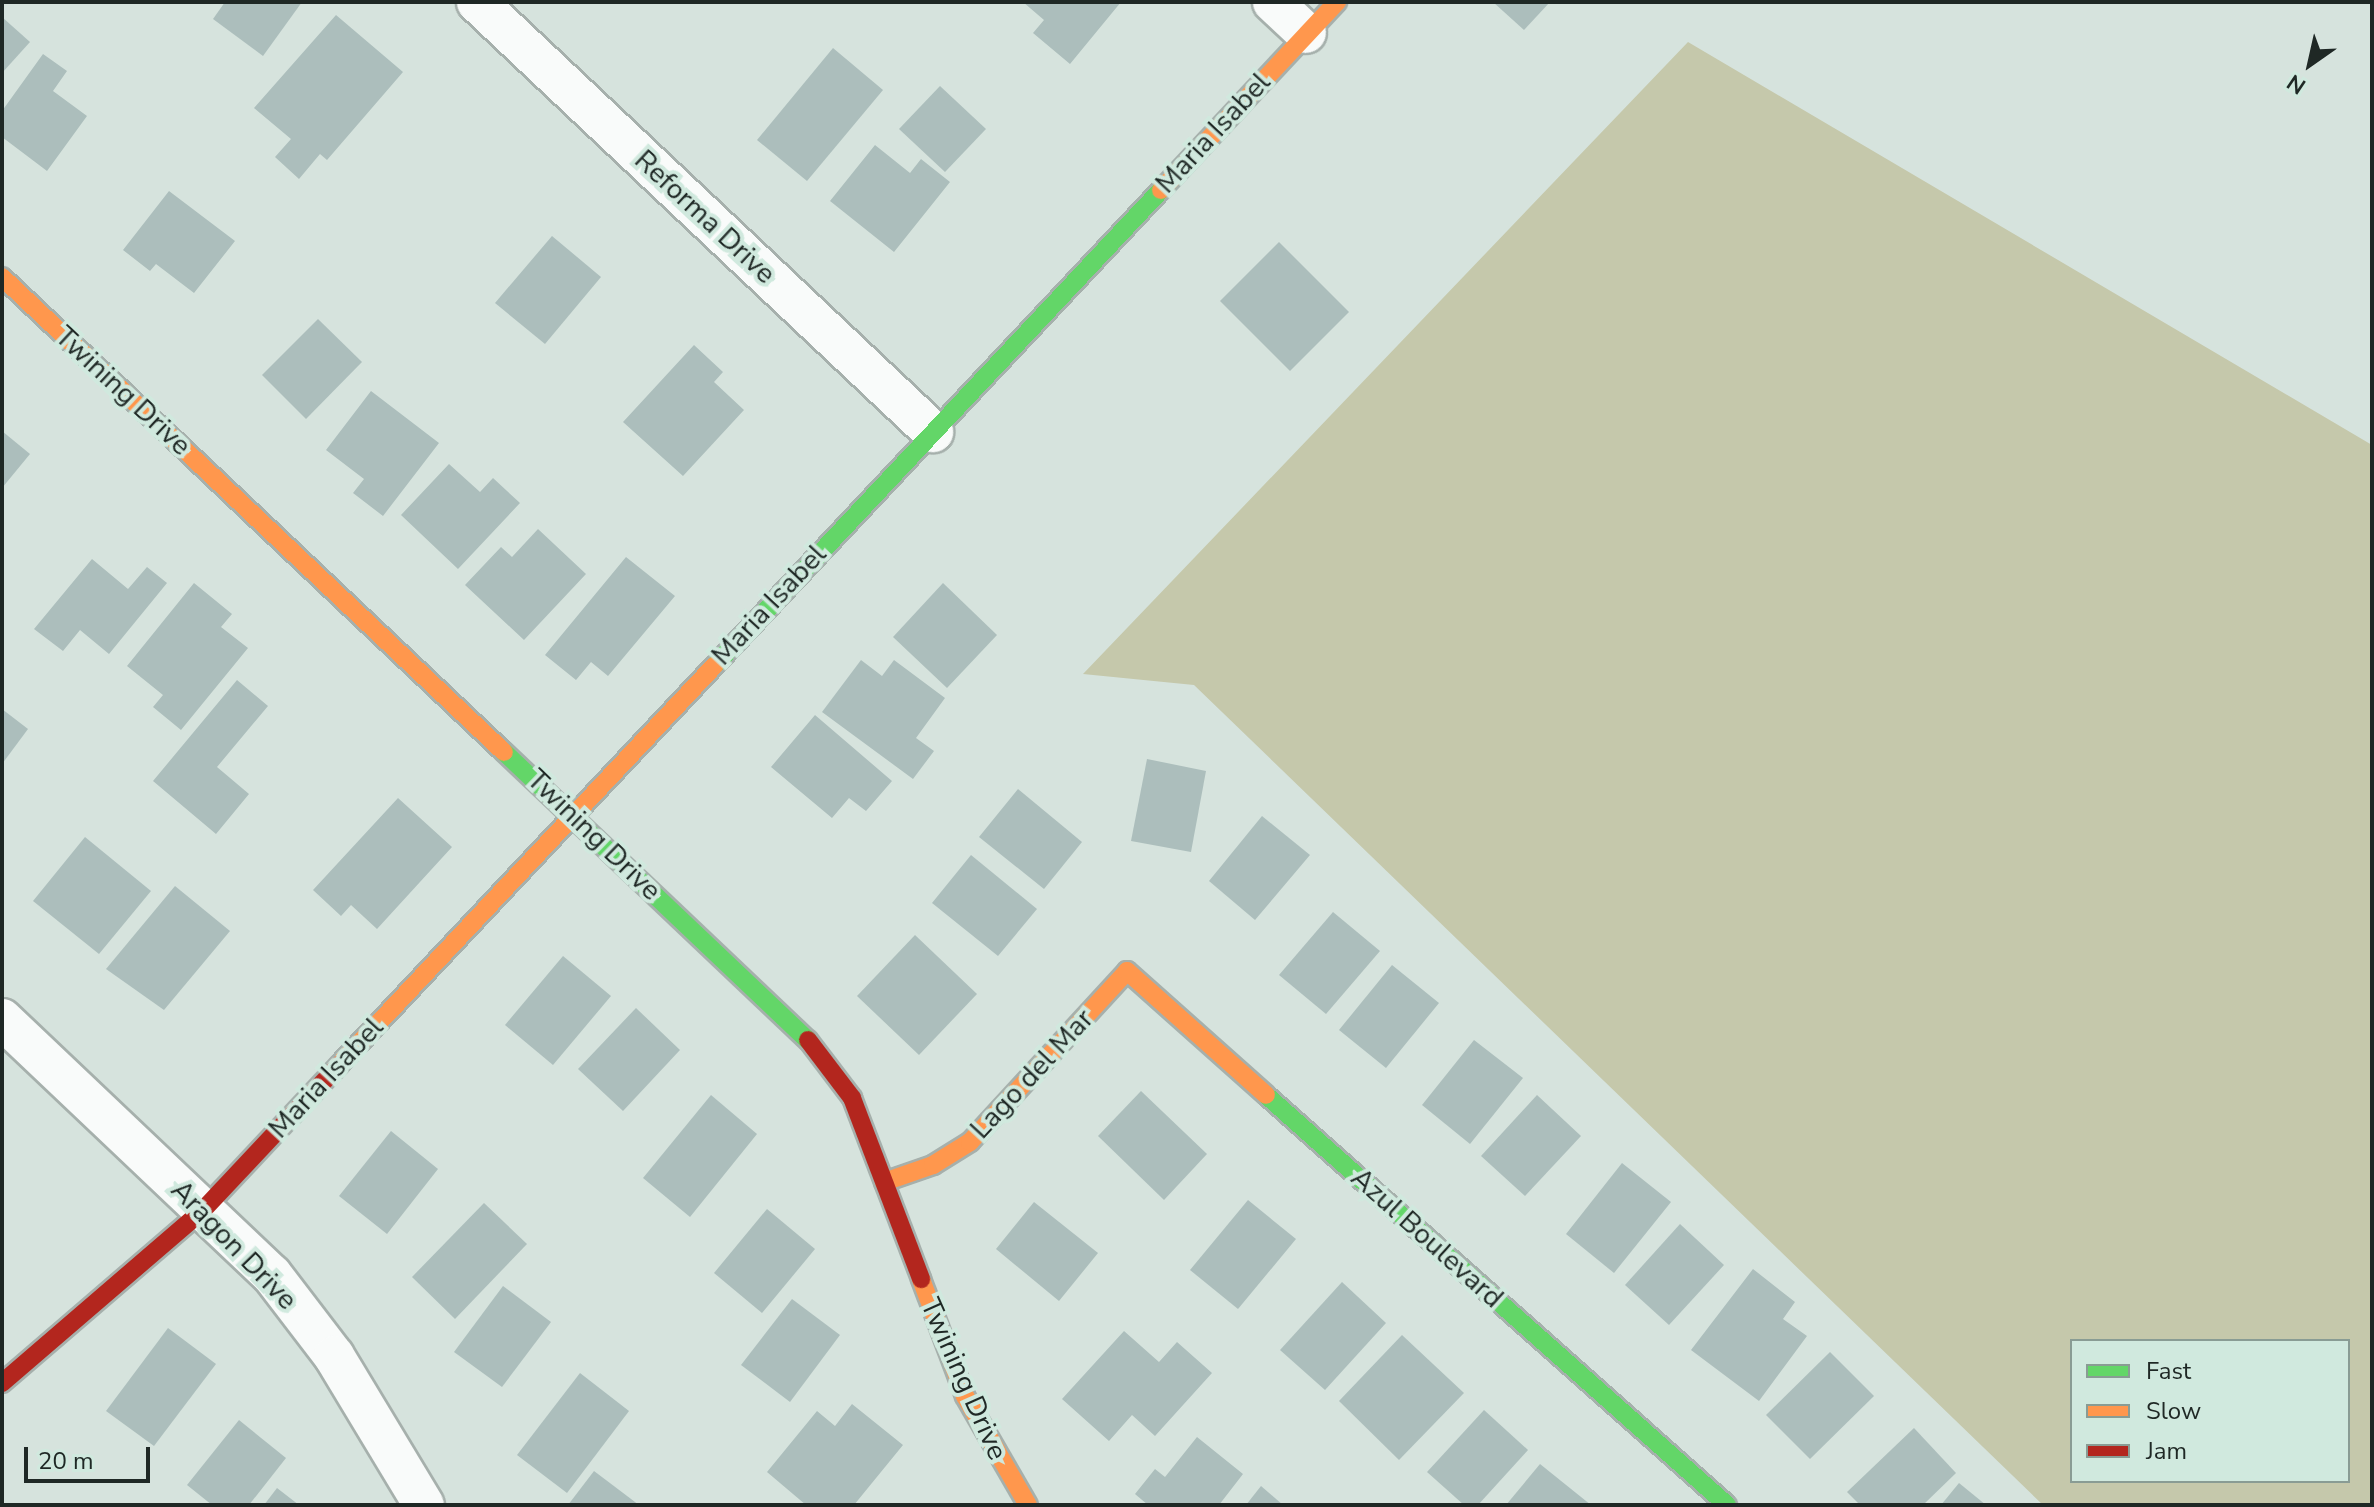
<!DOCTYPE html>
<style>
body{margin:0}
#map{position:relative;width:2374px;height:1507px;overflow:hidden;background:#d6e3dd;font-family:"Nunito Sans",sans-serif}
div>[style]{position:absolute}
.forest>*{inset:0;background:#c5c8ab}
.building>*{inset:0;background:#acbebc}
.roads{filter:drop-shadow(2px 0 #a6b0ac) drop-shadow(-2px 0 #a6b0ac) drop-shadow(0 2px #a6b0ac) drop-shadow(0 -2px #a6b0ac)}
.street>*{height:40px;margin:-20px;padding:0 20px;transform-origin:20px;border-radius:20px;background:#f9fbfa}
.fast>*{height:18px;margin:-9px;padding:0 9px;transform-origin:9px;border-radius:9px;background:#63d668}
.slow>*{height:18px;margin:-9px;padding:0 9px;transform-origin:9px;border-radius:9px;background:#ff974d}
.jam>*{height:18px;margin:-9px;padding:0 9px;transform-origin:9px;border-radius:9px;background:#b3261e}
span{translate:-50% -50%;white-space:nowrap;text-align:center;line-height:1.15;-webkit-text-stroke:8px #d0e9de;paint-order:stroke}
.street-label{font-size:28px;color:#1f2825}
.frame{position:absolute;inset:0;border:4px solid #1f2825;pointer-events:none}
.legend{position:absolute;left:2070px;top:1339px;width:280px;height:144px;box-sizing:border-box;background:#d0e9de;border:2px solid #899c94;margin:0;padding:10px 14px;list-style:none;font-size:24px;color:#1f2825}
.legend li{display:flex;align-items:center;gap:16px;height:40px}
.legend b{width:40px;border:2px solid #899c94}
.north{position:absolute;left:2270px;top:24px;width:80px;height:80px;-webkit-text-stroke:6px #d0e9de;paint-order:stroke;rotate:214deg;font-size:22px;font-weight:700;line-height:32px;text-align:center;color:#1f2825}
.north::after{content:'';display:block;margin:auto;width:28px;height:36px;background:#1f2825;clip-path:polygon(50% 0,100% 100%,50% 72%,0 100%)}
.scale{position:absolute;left:24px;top:1447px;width:126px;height:36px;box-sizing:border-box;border:4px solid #1f2825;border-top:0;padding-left:10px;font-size:24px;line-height:28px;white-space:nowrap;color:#1f2825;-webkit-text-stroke:6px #d0e9de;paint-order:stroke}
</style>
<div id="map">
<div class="forest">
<div style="clip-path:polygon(evenodd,1688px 42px,2372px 445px,2372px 1505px,2043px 1505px,1194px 685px,1083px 674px,1688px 42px,2072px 1341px,2348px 1341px,2348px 1481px,2072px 1481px,2072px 1341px)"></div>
</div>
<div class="building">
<div style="clip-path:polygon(225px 2px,302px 2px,263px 56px,213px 19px)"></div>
<div style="clip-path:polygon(1023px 2px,1121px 2px,1070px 64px,1033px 33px,1044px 20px)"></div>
<div style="clip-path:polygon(1493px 2px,1550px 2px,1524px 30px)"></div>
<div style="clip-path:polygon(336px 15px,403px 72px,327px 160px,320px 154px,299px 179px,275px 157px,291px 139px,254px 108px)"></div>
<div style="clip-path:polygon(2px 17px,30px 42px,2px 73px)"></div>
<div style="clip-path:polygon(833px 48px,883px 90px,807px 181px,757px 140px)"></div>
<div style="clip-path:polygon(43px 54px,67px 71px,53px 91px,87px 116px,47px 171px,2px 137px,2px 111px)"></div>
<div style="clip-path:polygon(940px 86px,986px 129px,945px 172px,899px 129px)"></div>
<div style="clip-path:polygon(875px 145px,910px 173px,921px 159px,950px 182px,894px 252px,830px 201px)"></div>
<div style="clip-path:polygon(169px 191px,235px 241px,194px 293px,156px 264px,150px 271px,123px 250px)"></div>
<div style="clip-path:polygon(552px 236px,601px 277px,545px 344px,495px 303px)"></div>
<div style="clip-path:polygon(1279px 242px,1349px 312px,1290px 371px,1220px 301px)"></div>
<div style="clip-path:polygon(318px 319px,362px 362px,306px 419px,262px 375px)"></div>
<div style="clip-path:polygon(694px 345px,723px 372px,714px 382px,744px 410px,683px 476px,623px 422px)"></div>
<div style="clip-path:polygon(371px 391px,439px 443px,383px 516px,353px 493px,364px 479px,326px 450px)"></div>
<div style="clip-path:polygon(2px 431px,30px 454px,2px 488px)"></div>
<div style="clip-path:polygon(449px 464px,480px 492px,493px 478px,520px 503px,458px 569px,401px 515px)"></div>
<div style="clip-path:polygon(538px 529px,586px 574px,524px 640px,465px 585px,501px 547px,512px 557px)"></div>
<div style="clip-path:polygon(626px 557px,675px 596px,608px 676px,591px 662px,576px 680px,545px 655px)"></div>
<div style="clip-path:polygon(92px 559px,128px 589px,147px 567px,167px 583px,109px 654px,80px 630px,63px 651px,34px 629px)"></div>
<div style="clip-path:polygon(194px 583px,232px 614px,221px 627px,248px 648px,181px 730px,153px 707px,163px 695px,127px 666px)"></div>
<div style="clip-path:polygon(943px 583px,997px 635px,947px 688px,893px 637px)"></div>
<div style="clip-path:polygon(861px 660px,882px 676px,894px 660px,945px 698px,916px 738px,934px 751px,913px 779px,822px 712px)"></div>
<div style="clip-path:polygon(237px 680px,268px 706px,217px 767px,249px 794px,216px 834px,153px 781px)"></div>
<div style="clip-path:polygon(2px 709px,28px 729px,2px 764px)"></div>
<div style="clip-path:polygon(815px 715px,892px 781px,866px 811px,849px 798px,832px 818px,771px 767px)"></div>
<div style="clip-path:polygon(1147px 759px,1206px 771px,1191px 852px,1131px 841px)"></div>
<div style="clip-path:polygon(1018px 789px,1082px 842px,1044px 889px,979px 837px)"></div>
<div style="clip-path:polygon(398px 798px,452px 847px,377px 929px,351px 905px,341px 916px,313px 890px)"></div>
<div style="clip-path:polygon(1262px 816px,1310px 855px,1255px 920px,1209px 881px)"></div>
<div style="clip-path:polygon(85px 837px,151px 891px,99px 954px,33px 901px)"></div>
<div style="clip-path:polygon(971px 855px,1037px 909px,998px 956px,932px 903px)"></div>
<div style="clip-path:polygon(175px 886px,230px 931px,164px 1010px,106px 969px)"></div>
<div style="clip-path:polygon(1333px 912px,1380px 951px,1326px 1014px,1279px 975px)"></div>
<div style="clip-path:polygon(915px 935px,977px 994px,919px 1055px,857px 996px)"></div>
<div style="clip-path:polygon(563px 956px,611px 996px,553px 1065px,505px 1025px)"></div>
<div style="clip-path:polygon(1392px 965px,1439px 1003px,1386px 1068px,1339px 1030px)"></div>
<div style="clip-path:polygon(636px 1008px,680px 1050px,623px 1111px,578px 1069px)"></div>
<div style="clip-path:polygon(1474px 1040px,1523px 1078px,1470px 1144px,1422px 1105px)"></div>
<div style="clip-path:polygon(1141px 1091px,1207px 1154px,1164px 1200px,1098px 1136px)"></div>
<div style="clip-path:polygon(711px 1095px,757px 1134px,690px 1217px,643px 1178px)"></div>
<div style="clip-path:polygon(1537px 1095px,1581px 1136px,1525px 1196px,1481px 1156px)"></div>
<div style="clip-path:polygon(391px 1131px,438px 1169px,387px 1234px,339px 1196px)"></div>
<div style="clip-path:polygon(1622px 1163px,1671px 1202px,1614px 1273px,1566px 1234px)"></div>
<div style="clip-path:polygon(1248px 1200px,1296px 1239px,1238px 1309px,1190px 1270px)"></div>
<div style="clip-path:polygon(1034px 1202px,1098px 1253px,1059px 1301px,996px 1249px)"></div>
<div style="clip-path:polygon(484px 1203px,527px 1244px,455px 1319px,412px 1277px)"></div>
<div style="clip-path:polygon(767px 1209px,815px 1249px,762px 1313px,714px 1273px)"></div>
<div style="clip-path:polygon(1680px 1224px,1724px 1265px,1669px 1325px,1625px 1285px)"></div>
<div style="clip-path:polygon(1753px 1269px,1795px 1302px,1783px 1319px,1807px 1336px,1759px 1401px,1691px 1350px)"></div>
<div style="clip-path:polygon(1342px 1282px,1386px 1323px,1325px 1390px,1280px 1350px)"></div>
<div style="clip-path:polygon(503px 1286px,551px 1322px,502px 1387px,454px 1352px)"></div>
<div style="clip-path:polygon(792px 1299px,840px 1335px,790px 1402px,741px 1365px)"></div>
<div style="clip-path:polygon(168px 1328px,216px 1364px,154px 1446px,106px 1411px)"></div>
<div style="clip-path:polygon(1124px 1331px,1159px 1362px,1177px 1342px,1212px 1373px,1155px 1436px,1132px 1415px,1109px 1441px,1062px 1399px)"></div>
<div style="clip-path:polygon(1402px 1335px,1464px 1393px,1399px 1460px,1339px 1401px)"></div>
<div style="clip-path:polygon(1830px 1352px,1874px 1396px,1810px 1459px,1766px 1415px)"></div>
<div style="clip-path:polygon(580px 1373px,629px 1411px,567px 1493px,517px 1455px)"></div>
<div style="clip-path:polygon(852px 1404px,903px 1445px,854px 1505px,806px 1505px,767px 1472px,817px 1411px,835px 1426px)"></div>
<div style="clip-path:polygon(1484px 1410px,1528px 1450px,1478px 1505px,1464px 1505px,1427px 1472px)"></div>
<div style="clip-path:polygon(239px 1420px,286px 1458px,249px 1505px,212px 1505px,187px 1485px)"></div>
<div style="clip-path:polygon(1914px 1428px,1956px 1473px,1923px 1505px,1860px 1505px,1847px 1492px)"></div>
<div style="clip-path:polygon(1197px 1437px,1243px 1474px,1219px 1505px,1148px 1505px,1135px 1494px,1155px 1469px,1165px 1477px)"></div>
<div style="clip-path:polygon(1540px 1464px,1591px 1505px,1506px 1505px)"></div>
<div style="clip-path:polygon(594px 1471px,639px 1505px,568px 1505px)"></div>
<div style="clip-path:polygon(1959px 1483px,1986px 1505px,1941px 1505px)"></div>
<div style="clip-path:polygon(1261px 1486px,1283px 1505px,1246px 1505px)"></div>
<div style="clip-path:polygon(277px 1488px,299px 1505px,264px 1505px)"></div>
</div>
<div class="roads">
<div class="street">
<div style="left:477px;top:2px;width:627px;rotate:43.32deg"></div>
<div style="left:1273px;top:2px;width:45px;rotate:43.2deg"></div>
<div style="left:2px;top:1019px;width:372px;rotate:43.5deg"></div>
<div style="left:272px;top:1275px;width:102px;rotate:52.6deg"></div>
<div style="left:334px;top:1356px;width:174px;rotate:58.9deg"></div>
</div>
<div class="fast">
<div style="left:715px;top:665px;width:652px;rotate:-46.8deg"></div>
<div style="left:504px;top:752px;width:419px;rotate:43.5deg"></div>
<div style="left:1266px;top:1095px;width:617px;rotate:41.65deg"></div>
</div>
<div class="slow">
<div style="left:1161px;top:190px;width:258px;rotate:-46.9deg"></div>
<div style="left:2px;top:277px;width:691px;rotate:43.42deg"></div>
<div style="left:339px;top:1065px;width:549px;rotate:-46.77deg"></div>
<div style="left:884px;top:1182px;width:52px;rotate:-19.1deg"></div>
<div style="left:933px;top:1165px;width:44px;rotate:-31.9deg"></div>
<div style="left:970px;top:1142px;width:232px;rotate:-47.4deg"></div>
<div style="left:1127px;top:971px;width:186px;rotate:41.7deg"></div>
<div style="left:921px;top:1279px;width:125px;rotate:69.4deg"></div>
<div style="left:965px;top:1396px;width:126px;rotate:60deg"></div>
</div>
<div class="jam">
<div style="left:808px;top:1040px;width:73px;rotate:52.8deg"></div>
<div style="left:852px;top:1098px;width:194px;rotate:69.1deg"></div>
<div style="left:2px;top:1383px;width:265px;rotate:-40.7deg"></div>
<div style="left:203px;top:1210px;width:199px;rotate:-46.8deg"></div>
</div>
</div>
<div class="street-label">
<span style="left:1213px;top:133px;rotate:-47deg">Maria Isabel</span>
<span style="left:705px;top:217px;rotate:43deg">Reforma Drive</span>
<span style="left:123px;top:391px;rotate:43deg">Twining Drive</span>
<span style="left:769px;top:605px;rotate:-47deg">Maria Isabel</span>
<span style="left:594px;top:835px;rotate:44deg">Twining Drive</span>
<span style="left:1032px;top:1074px;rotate:-47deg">Lago del Mar</span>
<span style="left:326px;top:1078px;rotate:-47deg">Maria Isabel</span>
<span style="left:1427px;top:1238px;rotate:42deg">Azul Boulevard</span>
<span style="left:234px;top:1245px;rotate:46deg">Aragon Drive</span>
<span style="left:964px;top:1379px;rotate:66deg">Twining Drive</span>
</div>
<div class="frame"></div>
<ul class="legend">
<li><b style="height:10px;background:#63d668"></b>Fast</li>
<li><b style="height:10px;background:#ff974d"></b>Slow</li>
<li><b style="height:10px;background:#b3261e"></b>Jam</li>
</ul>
<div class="north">N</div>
<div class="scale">20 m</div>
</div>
